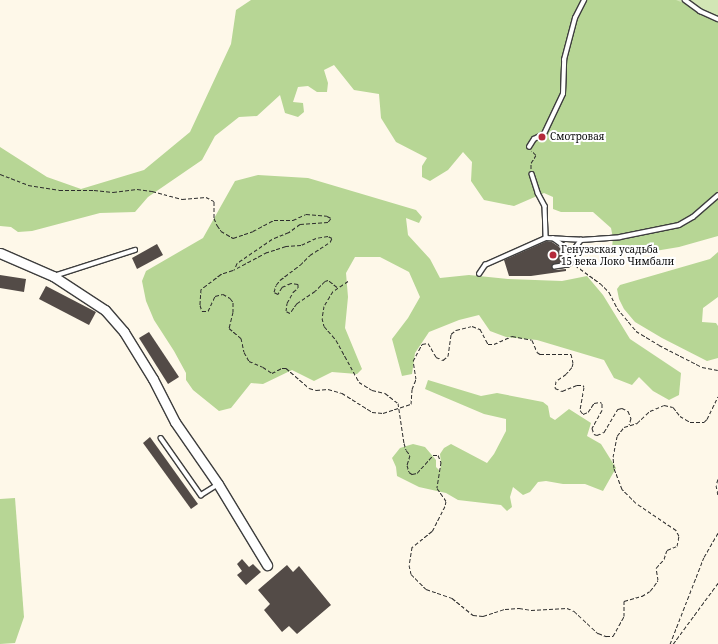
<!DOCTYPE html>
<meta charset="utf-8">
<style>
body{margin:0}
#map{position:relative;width:718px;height:644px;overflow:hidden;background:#fef8e9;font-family:"Noto Serif",serif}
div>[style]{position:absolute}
.green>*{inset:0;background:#d2e6b5}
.forest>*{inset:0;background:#b7d695}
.building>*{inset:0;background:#534b47}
.path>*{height:1px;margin-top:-0.5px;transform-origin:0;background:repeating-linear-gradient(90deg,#2d2d2d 0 4px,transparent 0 6px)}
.roads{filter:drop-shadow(1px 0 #3e3e3e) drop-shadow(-1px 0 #3e3e3e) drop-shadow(0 1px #3e3e3e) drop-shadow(0 -1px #3e3e3e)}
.service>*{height:3.5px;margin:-1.75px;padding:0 1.75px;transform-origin:1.75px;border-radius:1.75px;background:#fff}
.tertiary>*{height:9px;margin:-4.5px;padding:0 4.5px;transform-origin:4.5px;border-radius:4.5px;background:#fff}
.dots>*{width:11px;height:11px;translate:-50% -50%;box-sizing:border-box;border:2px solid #fff;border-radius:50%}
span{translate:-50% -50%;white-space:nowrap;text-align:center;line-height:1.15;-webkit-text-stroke:4px #fff;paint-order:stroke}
.poi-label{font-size:10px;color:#0b0b0b}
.left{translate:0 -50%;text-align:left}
</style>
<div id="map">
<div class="green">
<div style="clip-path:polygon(631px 0,718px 0,718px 33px)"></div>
</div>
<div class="forest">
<div style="clip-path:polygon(251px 0,676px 0,713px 15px,718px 20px,718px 236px,679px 247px,637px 254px,612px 247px,613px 238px,611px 228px,593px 212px,561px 212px,553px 209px,553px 197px,544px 193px,514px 206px,484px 200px,471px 181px,472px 162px,463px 152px,448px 170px,430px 181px,422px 177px,422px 166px,427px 158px,396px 142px,381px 118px,379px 94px,354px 90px,334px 65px,324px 70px,328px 83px,327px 92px,317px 92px,308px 86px,298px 87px,293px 102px,303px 103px,304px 112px,298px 117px,285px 113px,280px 95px,257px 116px,239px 117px,215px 136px,202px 160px,148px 197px,135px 212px,100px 213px,32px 231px,18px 232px,11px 227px,0 226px,0 147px,47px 177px,81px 189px,144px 170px,190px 132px,231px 44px,236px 10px)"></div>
<div style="clip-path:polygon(258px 175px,308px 178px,416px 210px,422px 217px,419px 223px,406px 218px,408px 235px,430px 259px,440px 278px,469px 275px,508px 279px,562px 281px,587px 276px,603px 295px,630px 339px,681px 373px,679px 395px,669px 400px,653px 391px,639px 377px,632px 385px,614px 378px,604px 360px,537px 340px,506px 337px,490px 331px,479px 315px,459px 320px,429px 332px,415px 353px,412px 374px,402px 376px,392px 339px,408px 318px,420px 297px,409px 272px,380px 257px,355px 257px,346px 273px,348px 297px,345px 328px,362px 369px,357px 374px,332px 372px,314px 381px,292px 370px,263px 384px,251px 383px,231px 408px,219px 411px,193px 390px,186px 380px,186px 373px,174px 351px,154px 320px,146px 301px,142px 281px,146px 271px,203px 238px,235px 181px)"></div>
<div style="clip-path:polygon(718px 252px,718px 297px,703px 308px,702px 322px,716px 323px,718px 326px,718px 358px,707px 361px,662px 338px,635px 322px,624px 309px,619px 299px,617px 289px,620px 285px,710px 259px)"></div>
<div style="clip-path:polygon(428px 380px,481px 396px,497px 393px,543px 402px,548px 406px,550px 417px,555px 420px,569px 409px,591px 423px,587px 436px,601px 444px,616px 468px,603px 491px,585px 484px,563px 484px,546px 481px,538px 482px,530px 492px,523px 495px,513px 487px,510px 497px,512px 507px,507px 511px,501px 505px,458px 500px,446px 493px,419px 487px,397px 476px,396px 467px,392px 458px,400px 448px,413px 444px,425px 447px,436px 460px,436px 467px,440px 471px,441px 463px,440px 454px,444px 448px,451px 444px,487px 463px,494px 454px,506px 431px,506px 419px,484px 414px,425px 389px)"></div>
<div style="clip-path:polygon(15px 498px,24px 617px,15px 643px,0 644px,0 499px)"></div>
</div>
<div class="building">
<div style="clip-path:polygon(547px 241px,552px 242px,565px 251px,566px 262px,554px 264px,552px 267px,555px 270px,566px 269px,566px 271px,531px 276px,509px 276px,504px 260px)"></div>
<div style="clip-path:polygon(157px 244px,163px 255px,137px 269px,132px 258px)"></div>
<div style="clip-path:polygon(0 275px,26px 279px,24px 292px,0 288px)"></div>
<div style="clip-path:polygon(46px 286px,96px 312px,89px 325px,39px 299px)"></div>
<div style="clip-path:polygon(149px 332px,179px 377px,168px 384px,139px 338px)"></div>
<div style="clip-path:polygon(150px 437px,198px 504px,191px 509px,143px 443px)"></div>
<div style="clip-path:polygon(242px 559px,249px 567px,253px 564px,261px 572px,246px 585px,237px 575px,242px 571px,237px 564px)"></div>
<div style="clip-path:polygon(287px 565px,293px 572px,299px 566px,331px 605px,297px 634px,289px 626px,282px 632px,264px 610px,270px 604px,258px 590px)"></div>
</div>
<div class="path">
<div style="left:531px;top:169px;width:6px;rotate:-90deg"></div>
<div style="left:531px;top:163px;width:9px;rotate:-58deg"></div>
<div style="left:536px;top:155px;width:6px;rotate:-135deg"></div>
<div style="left:0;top:174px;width:30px;rotate:21deg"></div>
<div style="left:28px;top:185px;width:31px;rotate:9deg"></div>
<div style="left:59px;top:190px;width:35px"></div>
<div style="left:94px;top:190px;width:19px;rotate:6deg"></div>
<div style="left:113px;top:192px;width:24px;rotate:-7deg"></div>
<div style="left:137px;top:189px;width:15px;rotate:8deg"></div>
<div style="left:152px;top:191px;width:31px;rotate:15deg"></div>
<div style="left:182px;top:199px;width:24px;rotate:-5deg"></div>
<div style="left:206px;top:197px;width:9px;rotate:27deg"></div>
<div style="left:214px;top:201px;width:17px;rotate:90deg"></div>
<div style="left:214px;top:218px;width:8px;rotate:67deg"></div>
<div style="left:217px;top:225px;width:7px;rotate:56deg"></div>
<div style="left:221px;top:231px;width:14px;rotate:30deg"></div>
<div style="left:233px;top:238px;width:21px;rotate:-19deg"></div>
<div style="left:253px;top:231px;width:24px;rotate:-28deg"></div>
<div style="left:274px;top:220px;width:19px"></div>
<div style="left:293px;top:220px;width:14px;rotate:-25deg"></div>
<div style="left:306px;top:214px;width:21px;rotate:5deg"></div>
<div style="left:327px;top:216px;width:4px;rotate:27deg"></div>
<div style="left:331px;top:218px;width:5px;rotate:127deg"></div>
<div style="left:328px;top:222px;width:28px;rotate:176deg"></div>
<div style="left:300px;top:224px;width:14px;rotate:144deg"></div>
<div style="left:289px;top:232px;width:18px;rotate:158deg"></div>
<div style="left:272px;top:239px;width:42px;rotate:145.6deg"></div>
<div style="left:237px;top:263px;width:5px;rotate:112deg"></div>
<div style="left:575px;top:265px;width:31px;rotate:36deg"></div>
<div style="left:600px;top:283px;width:13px;rotate:45deg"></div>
<div style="left:609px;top:292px;width:18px;rotate:63deg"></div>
<div style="left:617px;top:308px;width:30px;rotate:50deg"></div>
<div style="left:636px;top:331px;width:27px;rotate:31deg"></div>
<div style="left:659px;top:345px;width:48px;rotate:27.1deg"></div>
<div style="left:702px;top:367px;width:16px;rotate:11deg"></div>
<div style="left:348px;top:281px;width:18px;rotate:146deg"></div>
<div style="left:333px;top:291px;width:17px;rotate:121deg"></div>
<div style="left:324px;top:306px;width:12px;rotate:99deg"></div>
<div style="left:322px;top:318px;width:8px;rotate:76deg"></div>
<div style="left:324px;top:326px;width:18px;rotate:49deg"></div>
<div style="left:336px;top:340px;width:48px;rotate:61.3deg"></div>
<div style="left:359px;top:382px;width:15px;rotate:32deg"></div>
<div style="left:372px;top:390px;width:13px;rotate:13deg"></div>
<div style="left:385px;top:393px;width:16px;rotate:38deg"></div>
<div style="left:398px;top:403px;width:40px;rotate:81.5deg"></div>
<div style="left:404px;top:443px;width:7px;rotate:74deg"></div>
<div style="left:406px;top:450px;width:6px;rotate:51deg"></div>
<div style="left:410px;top:455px;width:10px;rotate:107deg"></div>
<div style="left:407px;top:465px;width:7px;rotate:74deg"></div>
<div style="left:409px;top:472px;width:4px;rotate:34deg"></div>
<div style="left:412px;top:474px;width:5px;rotate:-11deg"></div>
<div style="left:417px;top:473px;width:24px;rotate:-48deg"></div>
<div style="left:433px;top:455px;width:5px"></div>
<div style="left:438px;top:455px;width:8px;rotate:67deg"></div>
<div style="left:441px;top:462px;width:26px;rotate:99deg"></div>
<div style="left:437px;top:488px;width:16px;rotate:55deg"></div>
<div style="left:446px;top:501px;width:5px;rotate:101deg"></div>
<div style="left:445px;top:506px;width:28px;rotate:117deg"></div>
<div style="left:432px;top:531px;width:26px;rotate:141deg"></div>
<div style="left:412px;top:547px;width:18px;rotate:99deg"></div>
<div style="left:409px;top:565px;width:9px;rotate:77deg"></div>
<div style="left:411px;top:574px;width:21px;rotate:45deg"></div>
<div style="left:426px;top:589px;width:28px;rotate:19deg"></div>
<div style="left:452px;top:598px;width:27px;rotate:39deg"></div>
<div style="left:473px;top:615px;width:10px;rotate:6deg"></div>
<div style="left:483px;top:616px;width:23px;rotate:-18deg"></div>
<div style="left:505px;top:609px;width:14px;rotate:-4deg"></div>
<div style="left:519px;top:608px;width:12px;rotate:9deg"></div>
<div style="left:531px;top:610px;width:36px;rotate:-3deg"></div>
<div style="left:567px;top:608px;width:8px;rotate:23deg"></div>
<div style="left:574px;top:611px;width:33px;rotate:43deg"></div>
<div style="left:598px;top:633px;width:9px;rotate:21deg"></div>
<div style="left:606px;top:636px;width:7px"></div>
<div style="left:613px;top:636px;width:23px;rotate:-61deg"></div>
<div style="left:624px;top:616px;width:15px;rotate:-90deg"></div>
<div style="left:624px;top:601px;width:19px;rotate:-16deg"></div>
<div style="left:642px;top:596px;width:9px;rotate:-32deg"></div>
<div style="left:650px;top:591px;width:6px;rotate:-51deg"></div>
<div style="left:654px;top:586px;width:7px;rotate:-56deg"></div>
<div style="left:658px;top:580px;width:12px;rotate:-99deg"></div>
<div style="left:656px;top:568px;width:12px;rotate:-48deg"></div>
<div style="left:664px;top:559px;width:9px;rotate:-72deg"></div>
<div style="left:667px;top:550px;width:11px;rotate:-22deg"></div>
<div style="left:677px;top:546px;width:10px;rotate:-79deg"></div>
<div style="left:679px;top:536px;width:7px;rotate:-117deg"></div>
<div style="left:676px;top:530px;width:48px;rotate:-146deg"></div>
<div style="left:636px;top:503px;width:20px;rotate:-135deg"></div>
<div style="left:622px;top:489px;width:22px;rotate:-111deg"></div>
<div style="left:614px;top:468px;width:11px;rotate:-95deg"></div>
<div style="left:613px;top:457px;width:21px;rotate:-79deg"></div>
<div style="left:617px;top:436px;width:11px;rotate:-52deg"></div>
<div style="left:624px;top:427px;width:14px;rotate:-17deg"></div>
<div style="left:637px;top:423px;width:18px;rotate:-43deg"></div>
<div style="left:650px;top:411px;width:15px;rotate:-23deg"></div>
<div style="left:664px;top:405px;width:9px;rotate:13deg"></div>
<div style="left:673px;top:407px;width:11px;rotate:52deg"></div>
<div style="left:680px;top:416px;width:12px;rotate:31deg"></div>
<div style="left:690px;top:422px;width:14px"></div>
<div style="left:704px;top:422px;width:4px;rotate:-45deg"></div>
<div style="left:707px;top:419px;width:25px;rotate:-64deg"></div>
<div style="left:337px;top:287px;width:11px;rotate:-142deg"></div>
<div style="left:328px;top:280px;width:3px;rotate:162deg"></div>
<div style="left:325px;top:281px;width:14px;rotate:135deg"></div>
<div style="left:315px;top:291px;width:22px;rotate:146deg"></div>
<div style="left:297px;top:303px;width:12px;rotate:125deg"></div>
<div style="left:290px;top:313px;width:4px;rotate:-153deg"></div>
<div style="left:286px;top:311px;width:8px;rotate:-83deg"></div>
<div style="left:287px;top:303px;width:13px;rotate:-61deg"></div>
<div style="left:293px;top:292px;width:6px;rotate:-39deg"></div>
<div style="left:298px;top:288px;width:4px;rotate:-90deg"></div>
<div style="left:298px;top:284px;width:7px;rotate:-172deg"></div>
<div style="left:291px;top:283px;width:10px;rotate:156deg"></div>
<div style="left:282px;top:287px;width:8px;rotate:120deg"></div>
<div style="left:278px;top:294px;width:4px;rotate:-153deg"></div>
<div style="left:274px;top:292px;width:7px;rotate:-74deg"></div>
<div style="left:276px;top:285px;width:6px;rotate:-51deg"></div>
<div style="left:280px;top:280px;width:25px;rotate:-37deg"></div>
<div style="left:300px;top:265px;width:14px;rotate:-45deg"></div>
<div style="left:310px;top:255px;width:24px;rotate:-33deg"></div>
<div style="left:330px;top:242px;width:4px;rotate:-63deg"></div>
<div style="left:332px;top:238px;width:4px;rotate:-153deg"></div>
<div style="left:328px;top:236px;width:12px;rotate:171deg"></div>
<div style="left:316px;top:238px;width:17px;rotate:155deg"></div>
<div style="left:301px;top:245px;width:15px;rotate:176deg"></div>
<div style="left:286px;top:246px;width:20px;rotate:162deg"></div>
<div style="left:267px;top:252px;width:38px;rotate:152deg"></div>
<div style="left:233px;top:270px;width:13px;rotate:162deg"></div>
<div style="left:221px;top:274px;width:25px;rotate:143deg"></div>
<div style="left:201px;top:289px;width:16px;rotate:94deg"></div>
<div style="left:200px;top:305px;width:6px;rotate:72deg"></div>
<div style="left:202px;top:311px;width:6px"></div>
<div style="left:208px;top:311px;width:17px;rotate:-65deg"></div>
<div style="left:215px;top:296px;width:8px;rotate:-14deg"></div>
<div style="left:223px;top:294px;width:8px;rotate:30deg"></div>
<div style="left:230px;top:298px;width:5px;rotate:53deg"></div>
<div style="left:233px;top:302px;width:10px;rotate:90deg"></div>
<div style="left:233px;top:312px;width:16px;rotate:104deg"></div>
<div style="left:229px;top:328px;width:16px;rotate:40deg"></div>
<div style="left:241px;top:338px;width:14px;rotate:78deg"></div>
<div style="left:244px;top:352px;width:10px;rotate:61deg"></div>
<div style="left:249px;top:361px;width:15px;rotate:23deg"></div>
<div style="left:263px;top:367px;width:11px;rotate:34deg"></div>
<div style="left:272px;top:373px;width:11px;rotate:-27deg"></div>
<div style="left:282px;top:368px;width:4px"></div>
<div style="left:286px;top:368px;width:30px;rotate:41deg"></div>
<div style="left:309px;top:388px;width:7px;rotate:16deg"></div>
<div style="left:316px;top:390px;width:12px;rotate:-5deg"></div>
<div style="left:328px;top:389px;width:15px;rotate:16deg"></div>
<div style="left:342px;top:393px;width:36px;rotate:32deg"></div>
<div style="left:372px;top:412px;width:11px;rotate:5deg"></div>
<div style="left:383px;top:413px;width:29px;rotate:-18deg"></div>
<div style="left:411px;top:404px;width:15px;rotate:-86deg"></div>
<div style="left:412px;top:389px;width:11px;rotate:-68deg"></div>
<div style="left:416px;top:379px;width:18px;rotate:-99deg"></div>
<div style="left:413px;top:361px;width:19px;rotate:-62deg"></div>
<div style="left:422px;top:344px;width:6px;rotate:-9deg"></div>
<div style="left:428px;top:343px;width:16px;rotate:60deg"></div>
<div style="left:436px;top:357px;width:8px;rotate:23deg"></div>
<div style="left:443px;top:360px;width:6px;rotate:-39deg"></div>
<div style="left:448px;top:356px;width:22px;rotate:-82deg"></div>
<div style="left:451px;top:334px;width:6px;rotate:-39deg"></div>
<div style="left:456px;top:330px;width:16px;rotate:-14deg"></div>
<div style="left:472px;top:326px;width:9px;rotate:21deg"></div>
<div style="left:480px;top:329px;width:17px;rotate:62deg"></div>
<div style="left:488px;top:344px;width:6px"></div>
<div style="left:494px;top:344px;width:20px;rotate:-24deg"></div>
<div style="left:512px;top:336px;width:20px;rotate:11deg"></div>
<div style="left:532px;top:340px;width:13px;rotate:67deg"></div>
<div style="left:537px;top:352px;width:4px;rotate:34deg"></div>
<div style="left:540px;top:354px;width:31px"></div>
<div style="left:571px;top:354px;width:9px;rotate:77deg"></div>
<div style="left:573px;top:363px;width:4px;rotate:104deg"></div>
<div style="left:572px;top:367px;width:9px;rotate:131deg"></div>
<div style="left:566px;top:374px;width:12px;rotate:145deg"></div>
<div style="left:556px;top:381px;width:7px;rotate:98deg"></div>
<div style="left:555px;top:388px;width:8px;rotate:23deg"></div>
<div style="left:562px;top:391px;width:16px;rotate:-22deg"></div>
<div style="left:577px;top:385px;width:6px"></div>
<div style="left:583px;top:385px;width:2px;rotate:63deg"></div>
<div style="left:584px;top:387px;width:23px;rotate:100deg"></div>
<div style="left:580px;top:410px;width:5px;rotate:53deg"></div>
<div style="left:583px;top:414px;width:5px;rotate:-22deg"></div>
<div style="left:588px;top:412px;width:11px;rotate:-56deg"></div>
<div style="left:594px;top:403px;width:6px;rotate:-9deg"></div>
<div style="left:600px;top:402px;width:2px;rotate:27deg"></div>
<div style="left:602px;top:403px;width:7px;rotate:90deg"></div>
<div style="left:602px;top:410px;width:21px;rotate:119deg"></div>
<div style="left:592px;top:428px;width:6px;rotate:72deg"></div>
<div style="left:594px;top:434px;width:3px;rotate:18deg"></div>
<div style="left:597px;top:435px;width:8px;rotate:-23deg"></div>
<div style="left:604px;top:432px;width:27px;rotate:-59deg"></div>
<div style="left:618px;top:409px;width:4px;rotate:-14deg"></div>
<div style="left:622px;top:408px;width:7px;rotate:27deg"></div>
<div style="left:628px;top:411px;width:8px;rotate:67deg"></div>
<div style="left:631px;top:418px;width:7px;rotate:106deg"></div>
<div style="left:718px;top:479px;width:6px;rotate:108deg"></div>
<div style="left:716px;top:485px;width:10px;rotate:79deg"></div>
<div style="left:670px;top:644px;width:93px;rotate:-68.7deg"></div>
<div style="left:704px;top:557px;width:28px;rotate:-60deg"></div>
<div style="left:673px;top:644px;width:76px;rotate:-53.6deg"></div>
</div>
<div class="roads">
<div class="service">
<div style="left:685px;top:0;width:19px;rotate:36deg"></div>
<div style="left:700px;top:11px;width:20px;rotate:24deg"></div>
<div style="left:529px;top:147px;width:9px;rotate:-58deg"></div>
<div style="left:534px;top:139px;width:11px;rotate:-27deg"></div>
<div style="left:544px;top:134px;width:44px;rotate:-64.6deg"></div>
<div style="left:563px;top:94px;width:34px;rotate:-88deg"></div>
<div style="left:564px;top:60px;width:43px;rotate:-75.3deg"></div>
<div style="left:575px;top:18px;width:20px;rotate:-63deg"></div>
<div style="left:532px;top:174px;width:20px;rotate:72deg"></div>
<div style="left:538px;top:193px;width:15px;rotate:62deg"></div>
<div style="left:545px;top:206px;width:32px;rotate:88deg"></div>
<div style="left:553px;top:238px;width:17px;rotate:36deg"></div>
<div style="left:567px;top:248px;width:9px;rotate:49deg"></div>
<div style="left:573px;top:255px;width:7px;rotate:98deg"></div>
<div style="left:572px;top:262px;width:5px;rotate:143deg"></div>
<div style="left:568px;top:265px;width:13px;rotate:171deg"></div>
<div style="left:572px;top:252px;width:15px;rotate:-53deg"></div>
<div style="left:479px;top:274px;width:11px;rotate:-56deg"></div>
<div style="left:485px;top:265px;width:67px;rotate:-23.9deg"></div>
<div style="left:546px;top:238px;width:35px;rotate:3deg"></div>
<div style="left:581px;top:240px;width:39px;rotate:-4deg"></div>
<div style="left:620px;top:237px;width:60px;rotate:-11.5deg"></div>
<div style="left:679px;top:225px;width:16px;rotate:-30deg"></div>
<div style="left:693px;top:217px;width:33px;rotate:-41deg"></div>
<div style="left:54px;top:276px;width:85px;rotate:-17.8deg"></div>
<div style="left:161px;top:438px;width:70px;rotate:54.9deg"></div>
<div style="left:201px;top:495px;width:19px;rotate:-32deg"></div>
</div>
<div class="tertiary">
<div style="left:0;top:253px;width:58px;rotate:23.5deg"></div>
<div style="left:53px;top:276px;width:62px;rotate:33.2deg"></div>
<div style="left:105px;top:310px;width:29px;rotate:49deg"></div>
<div style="left:124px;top:332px;width:55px;rotate:58.3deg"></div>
<div style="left:153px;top:379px;width:48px;rotate:62.9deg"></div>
<div style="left:175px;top:422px;width:75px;rotate:55.3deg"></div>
<div style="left:218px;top:484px;width:95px;rotate:58.8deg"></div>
</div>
</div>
<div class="dots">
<div style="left:542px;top:137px;background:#b42a3b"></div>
<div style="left:553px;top:255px;background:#b42a3b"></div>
</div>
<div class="poi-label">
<span class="left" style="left:550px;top:137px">Смотровая</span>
<span class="left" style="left:561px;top:255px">Генуэзская усадьба<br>15 века Локо Чимбали</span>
</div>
</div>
